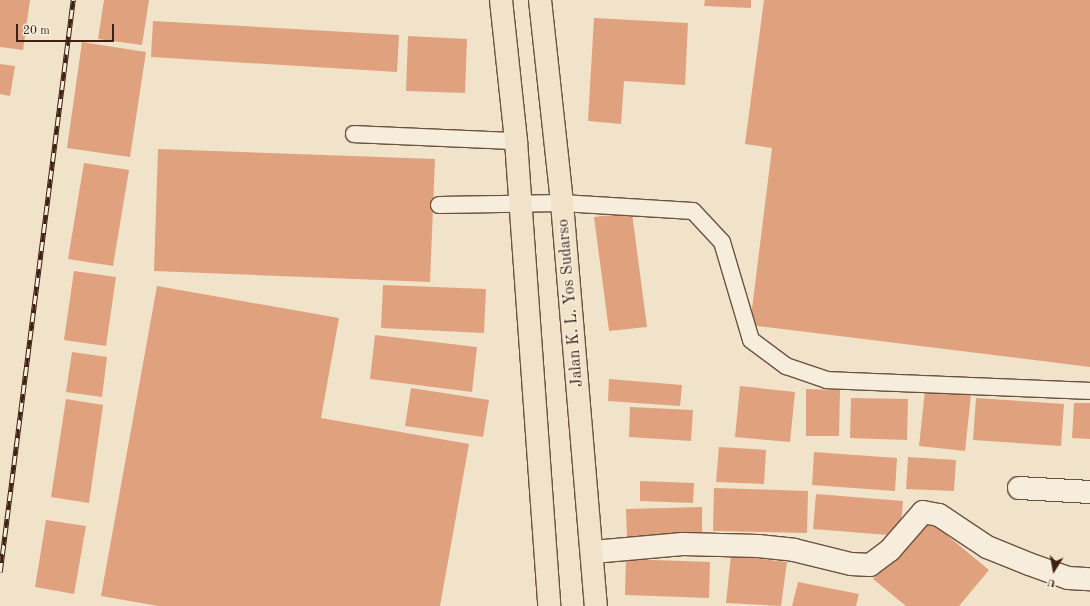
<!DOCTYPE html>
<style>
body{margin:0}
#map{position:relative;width:1090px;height:606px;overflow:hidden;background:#f1e3ca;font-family:"Old Standard TT",serif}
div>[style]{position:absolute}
.building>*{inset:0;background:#e0a27e}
.roads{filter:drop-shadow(1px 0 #6c5140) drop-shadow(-1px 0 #6c5140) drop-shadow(0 1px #6c5140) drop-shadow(0 -1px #6c5140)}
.lane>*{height:16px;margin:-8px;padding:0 8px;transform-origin:8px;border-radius:8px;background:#f6eddd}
.street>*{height:22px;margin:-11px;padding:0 11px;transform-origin:11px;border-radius:11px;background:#f6eddd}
.highway>*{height:22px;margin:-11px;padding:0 11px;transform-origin:11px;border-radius:11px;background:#f1e3ca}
.rail>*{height:4.5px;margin-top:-2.25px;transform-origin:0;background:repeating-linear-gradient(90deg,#f6eddd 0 9px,#402012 0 18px);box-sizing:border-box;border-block:1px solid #402012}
span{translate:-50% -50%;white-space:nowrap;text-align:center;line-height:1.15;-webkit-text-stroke:3px #f6eddd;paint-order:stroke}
.street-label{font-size:16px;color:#402012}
.north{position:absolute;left:1034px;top:550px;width:40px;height:40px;-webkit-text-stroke:3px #f6eddd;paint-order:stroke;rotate:191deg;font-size:11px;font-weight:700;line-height:16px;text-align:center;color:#402012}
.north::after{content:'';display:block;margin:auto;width:14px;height:18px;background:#402012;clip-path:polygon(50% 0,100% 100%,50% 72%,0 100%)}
.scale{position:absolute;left:16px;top:24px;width:98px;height:18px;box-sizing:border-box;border:2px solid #402012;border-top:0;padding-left:5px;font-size:12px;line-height:14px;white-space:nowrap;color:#402012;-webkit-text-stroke:3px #f6eddd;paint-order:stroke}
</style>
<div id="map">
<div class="building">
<div style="clip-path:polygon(0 0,30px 0,23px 50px,0 47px)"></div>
<div style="clip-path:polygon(104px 0,149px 0,142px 45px,98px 39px)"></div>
<div style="clip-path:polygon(705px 0,751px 0,751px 8px,704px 6px)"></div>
<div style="clip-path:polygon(764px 0,1090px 0,1090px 367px,750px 325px,772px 148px,745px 144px)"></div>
<div style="clip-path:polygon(594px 18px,688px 23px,685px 85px,624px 81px,621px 124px,588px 121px)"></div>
<div style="clip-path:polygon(153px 21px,399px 35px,397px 72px,151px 57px)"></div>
<div style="clip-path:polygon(408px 36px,467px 39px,465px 93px,406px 91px)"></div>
<div style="clip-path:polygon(82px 42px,146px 52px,130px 157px,67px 148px)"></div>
<div style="clip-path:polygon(0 64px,15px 66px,10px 96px,0 94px)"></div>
<div style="clip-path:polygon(158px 149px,435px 159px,430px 282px,154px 271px)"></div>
<div style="clip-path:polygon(84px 163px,129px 170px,113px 266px,68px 259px)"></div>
<div style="clip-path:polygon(632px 213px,647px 327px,609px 331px,594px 217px)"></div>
<div style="clip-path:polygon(74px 271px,116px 277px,106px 346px,64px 340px)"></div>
<div style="clip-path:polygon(383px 285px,486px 289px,484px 333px,381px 328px)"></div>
<div style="clip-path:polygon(157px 286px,339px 318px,321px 418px,469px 444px,440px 606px,158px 606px,101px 596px)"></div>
<div style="clip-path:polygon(375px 335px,477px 347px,472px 392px,370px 379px)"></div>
<div style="clip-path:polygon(72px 352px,107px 357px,102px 397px,66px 392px)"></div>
<div style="clip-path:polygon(609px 379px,682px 385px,680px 406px,608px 401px)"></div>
<div style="clip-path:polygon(740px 386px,795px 392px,790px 442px,735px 437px)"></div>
<div style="clip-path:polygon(411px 388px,489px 400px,483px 437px,405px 426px)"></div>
<div style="clip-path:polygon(806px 389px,840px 390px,839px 436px,806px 436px)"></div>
<div style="clip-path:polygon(925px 390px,971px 395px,965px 451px,919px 446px)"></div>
<div style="clip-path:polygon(851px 398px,908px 399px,907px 440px,850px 438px)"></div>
<div style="clip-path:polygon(976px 398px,1064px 404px,1061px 446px,973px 440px)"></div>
<div style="clip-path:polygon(66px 399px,103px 405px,89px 503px,51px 497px)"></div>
<div style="clip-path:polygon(1074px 403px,1090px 403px,1090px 439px,1072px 438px)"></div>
<div style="clip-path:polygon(630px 407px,693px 410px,691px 441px,629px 437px)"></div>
<div style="clip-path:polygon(719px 447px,766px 450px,764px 484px,716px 482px)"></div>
<div style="clip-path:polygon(814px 452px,897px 458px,895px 491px,812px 485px)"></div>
<div style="clip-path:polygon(908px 457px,956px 460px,954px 491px,906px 489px)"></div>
<div style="clip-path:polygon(640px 481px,694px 483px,693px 503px,640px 501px)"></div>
<div style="clip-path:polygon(714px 488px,808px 491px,807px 533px,713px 531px)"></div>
<div style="clip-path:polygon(816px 494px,903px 501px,900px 536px,813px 529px)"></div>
<div style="clip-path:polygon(702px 507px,702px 536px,627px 538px,626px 509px)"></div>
<div style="clip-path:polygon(925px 517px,989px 570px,959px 606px,906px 606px,873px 579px)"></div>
<div style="clip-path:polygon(46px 520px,86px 526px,74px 594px,35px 587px)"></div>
<div style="clip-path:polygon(731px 555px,787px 562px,781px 606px,726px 603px)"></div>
<div style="clip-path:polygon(626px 559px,710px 562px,709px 598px,625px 595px)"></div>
<div style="clip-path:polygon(798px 582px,859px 594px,856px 606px,792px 606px)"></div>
</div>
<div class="roads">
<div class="lane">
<div style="left:354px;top:134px;width:162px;rotate:2.5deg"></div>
<div style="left:439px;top:205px;width:123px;rotate:-0.9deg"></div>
<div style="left:562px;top:203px;width:131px;rotate:3.5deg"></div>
<div style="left:693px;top:211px;width:42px;rotate:46.9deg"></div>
<div style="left:722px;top:242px;width:102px;rotate:73.5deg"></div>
<div style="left:751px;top:340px;width:44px;rotate:36.6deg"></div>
<div style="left:786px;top:366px;width:43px;rotate:18.9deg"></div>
<div style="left:827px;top:380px;width:263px;rotate:2.4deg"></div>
</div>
<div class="street">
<div style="left:1019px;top:488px;width:71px;rotate:3.2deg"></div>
<div style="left:593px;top:552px;width:90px;rotate:-5.1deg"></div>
<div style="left:683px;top:544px;width:75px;rotate:1.5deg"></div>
<div style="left:758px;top:546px;width:36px;rotate:6deg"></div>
<div style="left:794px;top:550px;width:59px;rotate:13.8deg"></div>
<div style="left:851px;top:564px;width:19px;rotate:3deg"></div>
<div style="left:870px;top:565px;width:25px;rotate:-37deg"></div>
<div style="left:890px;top:550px;width:50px;rotate:-49deg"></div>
<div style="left:923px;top:512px;width:16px;rotate:11deg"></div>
<div style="left:939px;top:515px;width:58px;rotate:33.7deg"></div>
<div style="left:987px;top:547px;width:45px;rotate:22deg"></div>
<div style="left:1029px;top:564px;width:41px;rotate:19.7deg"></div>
<div style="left:1068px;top:578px;width:22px;rotate:3deg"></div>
</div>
<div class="highway">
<div style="left:501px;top:0;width:142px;rotate:83.9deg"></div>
<div style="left:516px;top:141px;width:466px;rotate:85.9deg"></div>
<div style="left:540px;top:0;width:204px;rotate:83.8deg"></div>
<div style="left:562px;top:203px;width:404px;rotate:85.2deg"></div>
</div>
</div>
<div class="rail">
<div style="left:0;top:572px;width:577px;rotate:-82.73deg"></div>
</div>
<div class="street-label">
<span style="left:571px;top:303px;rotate:-95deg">Jalan K. L. Yos Sudarso</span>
</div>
<div class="north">U</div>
<div class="scale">20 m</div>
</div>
